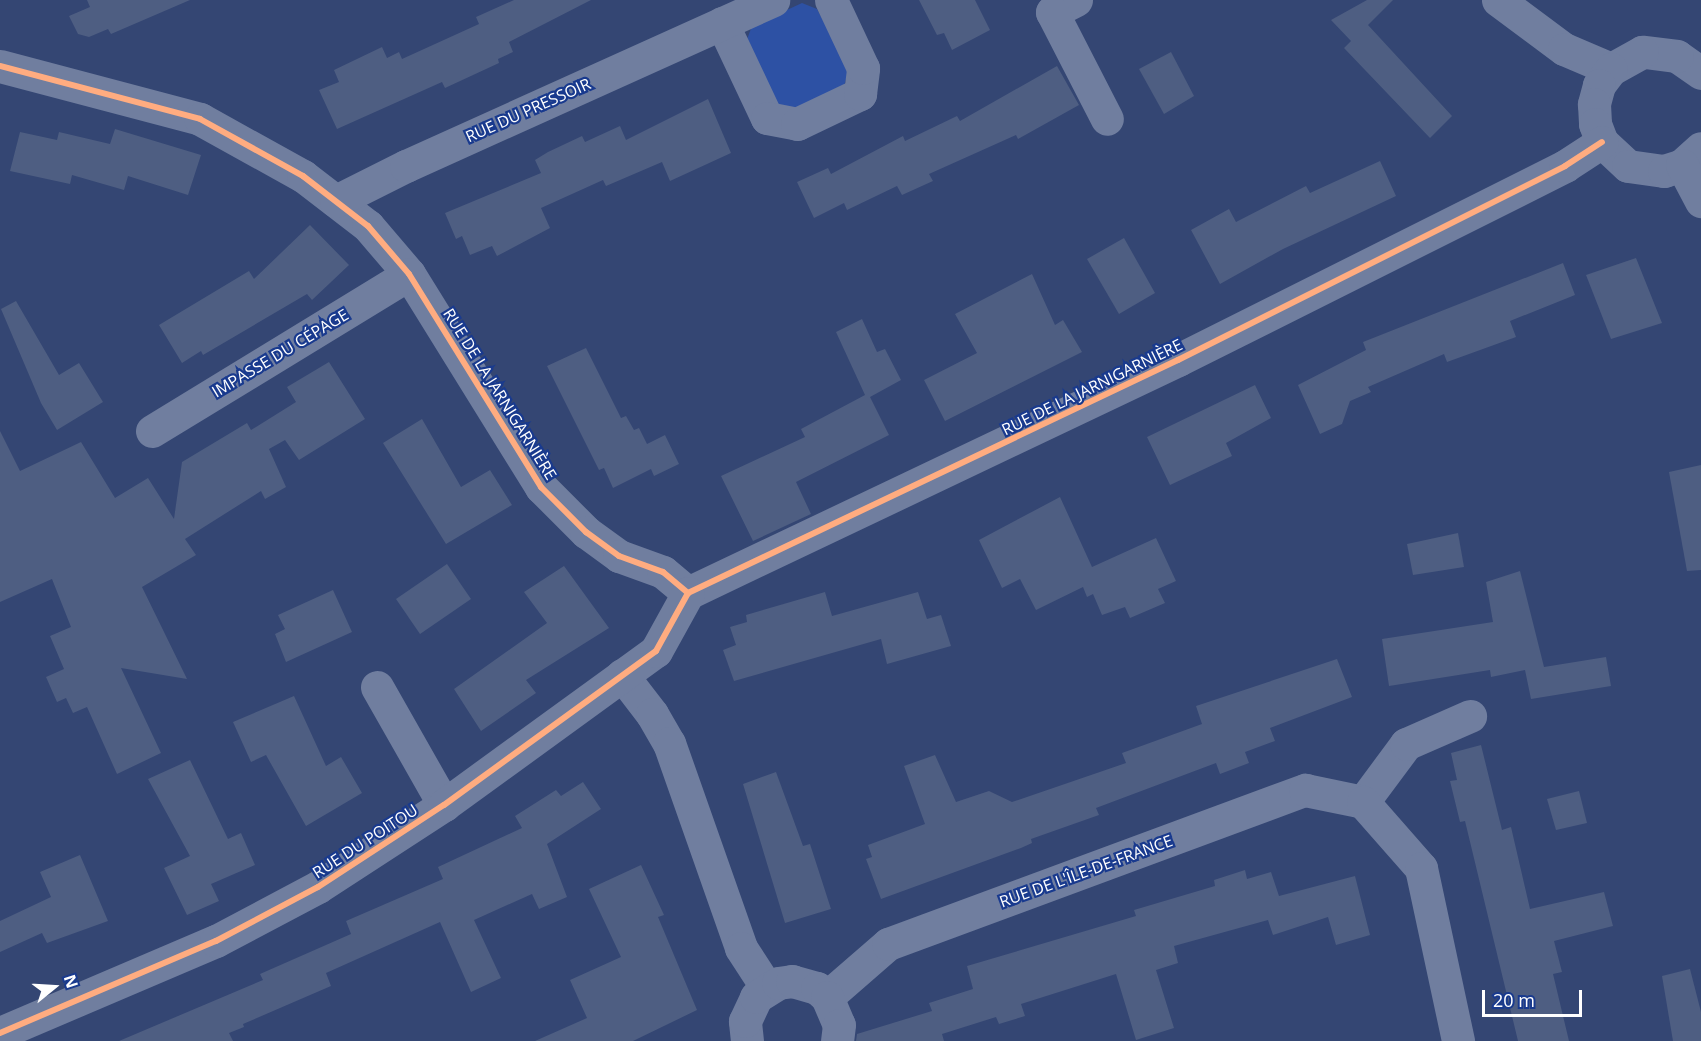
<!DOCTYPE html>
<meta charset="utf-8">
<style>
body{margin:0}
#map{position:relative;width:1701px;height:1041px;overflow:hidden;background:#344673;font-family:"Open Sans",sans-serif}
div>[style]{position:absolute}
.green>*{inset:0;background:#2d51a4}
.building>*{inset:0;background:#4e5e82}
.minor>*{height:33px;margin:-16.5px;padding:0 16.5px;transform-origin:16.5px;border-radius:16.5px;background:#707e9f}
.cycleway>*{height:6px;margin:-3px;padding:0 3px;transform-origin:3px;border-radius:3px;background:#ffac80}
span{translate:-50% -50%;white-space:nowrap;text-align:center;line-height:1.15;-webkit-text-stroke:4.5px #193a8e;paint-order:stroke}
.street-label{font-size:16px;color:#fff}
.north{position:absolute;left:24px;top:957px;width:60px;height:60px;-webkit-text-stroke:4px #193a8e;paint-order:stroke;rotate:72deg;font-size:16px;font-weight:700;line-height:24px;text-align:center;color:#fff}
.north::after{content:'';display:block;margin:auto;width:21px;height:27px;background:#fff;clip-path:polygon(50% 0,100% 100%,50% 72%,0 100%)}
.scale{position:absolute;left:1482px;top:990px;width:100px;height:27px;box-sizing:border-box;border:3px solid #fff;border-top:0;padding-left:8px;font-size:18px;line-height:21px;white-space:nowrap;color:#fff;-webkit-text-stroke:4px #193a8e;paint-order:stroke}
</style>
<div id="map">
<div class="green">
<div style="clip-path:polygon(802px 3px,817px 9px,849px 69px,844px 86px,798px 110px,779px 107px,746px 42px,752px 26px)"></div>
</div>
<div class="building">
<div style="clip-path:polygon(87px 0,190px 0,111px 34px,108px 29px,89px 37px,78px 34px,69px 16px,90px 7px)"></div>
<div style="clip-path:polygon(514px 0,591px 0,509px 42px,513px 52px,498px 59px,499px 63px,445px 88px,442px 82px,337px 129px,319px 90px,339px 82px,334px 70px,382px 47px,387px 58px,399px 52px,402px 59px,479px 24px,476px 17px)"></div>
<div style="clip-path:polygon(919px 0,975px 0,990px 30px,952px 50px,944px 33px,937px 35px)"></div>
<div style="clip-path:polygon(1367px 0,1393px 0,1368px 25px,1452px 116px,1430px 138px,1344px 48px,1351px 41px,1331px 20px)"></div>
<div style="clip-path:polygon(1171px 52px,1194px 96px,1164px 114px,1139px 69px)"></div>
<div style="clip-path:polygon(1057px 66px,1079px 105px,1018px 139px,1016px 135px,929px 174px,933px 181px,902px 195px,897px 186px,847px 210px,844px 203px,814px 218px,797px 182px,828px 168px,831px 174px,903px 136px,905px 141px,957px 116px,960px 121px)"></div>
<div style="clip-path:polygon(708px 99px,731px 153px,670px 181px,662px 162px,606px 186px,603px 180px,541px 208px,550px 228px,497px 256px,492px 246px,470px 255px,462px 236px,456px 239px,445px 213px,541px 173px,535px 160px,548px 152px,582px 136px,585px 142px,620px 126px,626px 140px)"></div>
<div style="clip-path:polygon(115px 129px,201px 155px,188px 195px,128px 176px,124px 190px,72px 175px,70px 184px,10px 171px,20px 132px,57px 140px,59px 132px,110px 144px)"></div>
<div style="clip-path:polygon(1380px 161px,1396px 196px,1283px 249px,1220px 284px,1191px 230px,1229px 209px,1236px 222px,1306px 186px,1310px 193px)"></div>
<div style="clip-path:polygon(310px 225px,349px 265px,312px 300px,307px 294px,203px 355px,201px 351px,182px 363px,159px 325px,249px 271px,254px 279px)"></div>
<div style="clip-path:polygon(1124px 238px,1155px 293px,1119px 314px,1087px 259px)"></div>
<div style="clip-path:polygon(1636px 258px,1662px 323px,1611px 339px,1586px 275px)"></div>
<div style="clip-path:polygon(1563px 263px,1575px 295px,1510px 321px,1516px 337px,1447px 362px,1444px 354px,1368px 387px,1371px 392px,1350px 401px,1342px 424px,1320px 434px,1298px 385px,1366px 350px,1363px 342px)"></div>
<div style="clip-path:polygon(1032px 274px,1055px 325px,1063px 320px,1082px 352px,945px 421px,924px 380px,977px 353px,955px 314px)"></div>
<div style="clip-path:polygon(16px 301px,59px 375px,79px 363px,103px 402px,57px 430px,41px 403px,1px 309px)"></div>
<div style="clip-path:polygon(862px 319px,877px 352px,885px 349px,901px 380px,870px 397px,889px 435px,796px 482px,811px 514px,753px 541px,721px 476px,805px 437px,801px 429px,865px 395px,836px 332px)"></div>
<div style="clip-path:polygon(586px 348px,621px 418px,626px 416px,634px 430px,639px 428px,647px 444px,665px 435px,679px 464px,654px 476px,651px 469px,613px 488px,604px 468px,599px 470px,547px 366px)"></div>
<div style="clip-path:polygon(329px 362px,365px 419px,299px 460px,285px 440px,269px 449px,286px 487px,265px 499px,261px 491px,185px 539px,196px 555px,142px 587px,187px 679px,121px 668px,161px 753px,117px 774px,87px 707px,73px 713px,66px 698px,57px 702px,46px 677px,64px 669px,50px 636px,71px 627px,52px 579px,0 602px,0 431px,20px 471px,81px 442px,115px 498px,148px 478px,174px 519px,182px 462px,247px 423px,251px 430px,296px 402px,287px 387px)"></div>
<div style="clip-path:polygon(1255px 385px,1271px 418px,1226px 443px,1232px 456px,1170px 485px,1147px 437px)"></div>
<div style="clip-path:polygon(422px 419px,461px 487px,490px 470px,512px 505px,446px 544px,383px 443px)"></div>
<div style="clip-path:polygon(1701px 465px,1701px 570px,1687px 571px,1669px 472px)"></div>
<div style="clip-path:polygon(1060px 497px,1092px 567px,1156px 538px,1176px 581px,1158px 589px,1165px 603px,1130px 618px,1125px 607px,1102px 615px,1093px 594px,1087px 597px,1083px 587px,1036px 610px,1020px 579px,1002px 588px,979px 540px)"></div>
<div style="clip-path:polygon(1458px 533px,1464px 567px,1413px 575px,1407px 544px)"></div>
<div style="clip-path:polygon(447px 564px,471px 599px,420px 634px,396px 599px)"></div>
<div style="clip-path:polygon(564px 566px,609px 628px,526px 680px,536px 693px,481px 731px,454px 689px,547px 623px,524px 592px)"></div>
<div style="clip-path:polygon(1520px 571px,1544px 667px,1606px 657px,1611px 686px,1531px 699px,1525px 670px,1491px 677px,1490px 670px,1389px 686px,1382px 639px,1493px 622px,1486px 582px)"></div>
<div style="clip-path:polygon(333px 590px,352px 632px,286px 662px,275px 634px,285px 629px,278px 615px)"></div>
<div style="clip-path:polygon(825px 592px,832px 616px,918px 592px,927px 619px,941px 615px,951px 646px,887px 664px,881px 639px,734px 681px,723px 650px,736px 645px,730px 627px,747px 622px,746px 615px)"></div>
<div style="clip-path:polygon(1337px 659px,1352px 697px,1270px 728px,1275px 741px,1245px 752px,1249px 763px,1220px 774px,1216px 763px,1096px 808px,1099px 815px,1031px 839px,1032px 843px,1021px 848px,881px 899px,866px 859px,872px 857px,868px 845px,925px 824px,904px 766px,935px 755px,956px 802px,989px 791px,1012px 802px,1126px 763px,1122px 753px,1202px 724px,1196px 706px)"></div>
<div style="clip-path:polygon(294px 696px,326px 766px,341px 757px,362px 793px,306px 826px,266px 755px,251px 762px,233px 722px)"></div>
<div style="clip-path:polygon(1481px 745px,1502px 830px,1511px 827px,1530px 909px,1604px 892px,1613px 926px,1554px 941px,1562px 972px,1553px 974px,1569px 1041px,1518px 1041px,1465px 821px,1460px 822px,1450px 781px,1457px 780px,1451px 753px)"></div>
<div style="clip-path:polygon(190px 760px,228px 839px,241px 833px,255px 865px,211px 884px,219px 901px,187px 915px,164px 868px,190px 856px,148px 779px)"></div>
<div style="clip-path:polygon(776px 772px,803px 846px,810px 844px,831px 909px,785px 923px,743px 784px)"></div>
<div style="clip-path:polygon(583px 782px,601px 809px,547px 844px,567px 897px,539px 909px,532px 894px,474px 920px,501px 978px,471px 992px,440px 922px,326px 973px,331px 986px,243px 1024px,244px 1027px,229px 1033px,233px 1041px,119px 1041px,263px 980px,260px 974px,351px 934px,346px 921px,443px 879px,438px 867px,522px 828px,515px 816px,556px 790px,561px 796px)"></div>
<div style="clip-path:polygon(1579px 791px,1587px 823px,1556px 830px,1547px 799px)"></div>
<div style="clip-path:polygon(80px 855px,108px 921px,47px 943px,42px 933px,0 952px,0 921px,51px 897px,40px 872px)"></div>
<div style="clip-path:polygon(641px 865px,664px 915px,658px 917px,697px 1010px,633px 1041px,535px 1041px,587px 1018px,570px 980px,621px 957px,589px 889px)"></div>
<div style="clip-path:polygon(1245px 870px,1247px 879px,1271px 872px,1279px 896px,1355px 876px,1370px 935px,1336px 945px,1328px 917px,1273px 935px,1268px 920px,1174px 946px,1178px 963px,1156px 970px,1174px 1028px,1136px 1040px,1116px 974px,1021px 1004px,1025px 1016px,999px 1024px,996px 1017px,942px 1034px,944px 1041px,856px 1041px,857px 1034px,932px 1011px,929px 1003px,973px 989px,967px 966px,1136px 916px,1134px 910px,1215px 886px,1214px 880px)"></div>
<div style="clip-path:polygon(1690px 969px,1701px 1012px,1701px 1041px,1673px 1041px,1662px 976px)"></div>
</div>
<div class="minor">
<div style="left:1076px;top:0;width:27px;rotate:153deg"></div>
<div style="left:1052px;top:12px;width:120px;rotate:62.8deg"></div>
<div style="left:1498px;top:0;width:82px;rotate:36.6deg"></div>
<div style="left:1564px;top:49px;width:51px;rotate:23.1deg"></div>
<div style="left:722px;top:23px;width:105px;rotate:64.7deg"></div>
<div style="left:767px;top:118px;width:31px;rotate:11deg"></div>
<div style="left:797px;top:124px;width:70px;rotate:-25.5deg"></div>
<div style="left:860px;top:94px;width:26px;rotate:-83deg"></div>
<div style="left:863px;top:68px;width:75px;rotate:-115.2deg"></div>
<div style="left:0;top:66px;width:207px;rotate:14.8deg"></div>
<div style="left:200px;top:119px;width:118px;rotate:29deg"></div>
<div style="left:303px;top:176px;width:82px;rotate:37.6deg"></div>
<div style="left:368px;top:226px;width:63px;rotate:49.5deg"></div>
<div style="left:409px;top:274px;width:251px;rotate:58.2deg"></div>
<div style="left:541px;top:487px;width:64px;rotate:45deg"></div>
<div style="left:586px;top:532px;width:41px;rotate:36deg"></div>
<div style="left:619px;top:556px;width:47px;rotate:20deg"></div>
<div style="left:663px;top:572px;width:33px;rotate:40deg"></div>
<div style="left:1701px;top:73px;width:29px;rotate:-145deg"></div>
<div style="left:1677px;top:56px;width:35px;rotate:-173deg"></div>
<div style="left:1642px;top:52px;width:35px;rotate:151deg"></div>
<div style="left:1611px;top:69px;width:20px;rotate:127deg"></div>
<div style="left:1599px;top:85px;width:20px;rotate:105deg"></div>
<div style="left:1594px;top:104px;width:20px;rotate:87deg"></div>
<div style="left:1595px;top:124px;width:19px;rotate:69deg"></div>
<div style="left:1602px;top:142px;width:35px;rotate:43deg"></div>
<div style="left:1628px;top:166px;width:36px;rotate:8deg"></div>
<div style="left:1664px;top:171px;width:19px;rotate:-18deg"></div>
<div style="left:1682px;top:165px;width:25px;rotate:-42deg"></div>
<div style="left:1682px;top:165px;width:41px;rotate:62.2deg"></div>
<div style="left:336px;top:201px;width:78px;rotate:-26.6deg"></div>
<div style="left:406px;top:166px;width:403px;rotate:-24.3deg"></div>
<div style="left:152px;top:431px;width:301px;rotate:-31.4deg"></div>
<div style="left:688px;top:593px;width:543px;rotate:-25.43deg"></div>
<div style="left:1178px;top:360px;width:433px;rotate:-26.6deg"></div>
<div style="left:1565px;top:166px;width:44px;rotate:-33deg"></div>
<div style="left:622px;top:675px;width:49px;rotate:52.4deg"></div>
<div style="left:652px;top:714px;width:34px;rotate:60deg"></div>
<div style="left:669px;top:743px;width:217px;rotate:70.6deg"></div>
<div style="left:741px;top:948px;width:48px;rotate:57deg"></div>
<div style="left:377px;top:687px;width:136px;rotate:60.4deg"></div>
<div style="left:1363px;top:802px;width:72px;rotate:-53.4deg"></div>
<div style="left:1406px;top:744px;width:70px;rotate:-23.6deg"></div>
<div style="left:827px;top:997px;width:81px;rotate:-41deg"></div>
<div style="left:888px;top:944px;width:445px;rotate:-20.3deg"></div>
<div style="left:1305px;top:790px;width:59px;rotate:11.7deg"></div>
<div style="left:1363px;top:802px;width:88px;rotate:48.7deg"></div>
<div style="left:1421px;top:868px;width:177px;rotate:77.9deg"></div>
<div style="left:0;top:1033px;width:235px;rotate:-23.1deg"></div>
<div style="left:216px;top:941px;width:115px;rotate:-27.9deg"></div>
<div style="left:318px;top:887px;width:150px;rotate:-33.1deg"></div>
<div style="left:444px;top:805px;width:262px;rotate:-36deg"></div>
<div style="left:656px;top:651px;width:66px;rotate:-61.1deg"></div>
<div style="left:747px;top:1041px;width:20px;rotate:-96deg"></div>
<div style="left:745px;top:1021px;width:26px;rotate:-65deg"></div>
<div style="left:756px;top:997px;width:26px;rotate:-32deg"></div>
<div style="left:778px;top:983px;width:14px;rotate:-8deg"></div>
<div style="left:792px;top:981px;width:26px;rotate:16deg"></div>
<div style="left:817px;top:988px;width:13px;rotate:42deg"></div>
<div style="left:827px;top:997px;width:30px;rotate:67deg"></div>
<div style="left:839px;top:1025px;width:16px;rotate:97deg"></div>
</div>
<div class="cycleway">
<div style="left:0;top:66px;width:207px;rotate:14.8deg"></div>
<div style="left:200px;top:119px;width:118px;rotate:29deg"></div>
<div style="left:303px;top:176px;width:82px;rotate:37.6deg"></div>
<div style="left:368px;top:226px;width:63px;rotate:49.5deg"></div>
<div style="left:409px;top:274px;width:251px;rotate:58.2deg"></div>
<div style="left:541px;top:487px;width:64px;rotate:45deg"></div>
<div style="left:586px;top:532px;width:41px;rotate:36deg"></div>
<div style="left:619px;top:556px;width:47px;rotate:20deg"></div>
<div style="left:663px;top:572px;width:33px;rotate:40deg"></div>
<div style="left:688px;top:593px;width:543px;rotate:-25.43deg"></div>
<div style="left:1178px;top:360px;width:433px;rotate:-26.6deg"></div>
<div style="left:1565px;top:166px;width:44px;rotate:-33deg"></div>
<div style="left:0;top:1033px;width:235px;rotate:-23.1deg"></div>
<div style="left:216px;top:941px;width:115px;rotate:-27.9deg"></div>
<div style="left:318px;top:887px;width:150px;rotate:-33.1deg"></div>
<div style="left:444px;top:805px;width:262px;rotate:-36deg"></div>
<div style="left:656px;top:651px;width:66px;rotate:-61.1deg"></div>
</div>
<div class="street-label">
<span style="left:528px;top:110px;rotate:-24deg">RUE DU PRESSOIR</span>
<span style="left:280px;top:353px;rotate:-31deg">IMPASSE DU CÉPAGE</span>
<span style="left:1092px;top:387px;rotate:-26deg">RUE DE LA JARNIGARNIÈRE</span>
<span style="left:500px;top:394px;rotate:58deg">RUE DE LA JARNIGARNIÈRE</span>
<span style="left:365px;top:841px;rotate:-33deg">RUE DU POITOU</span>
<span style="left:1086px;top:871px;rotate:-20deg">RUE DE L'ÎLE-DE-FRANCE</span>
</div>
<div class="north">N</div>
<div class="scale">20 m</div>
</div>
